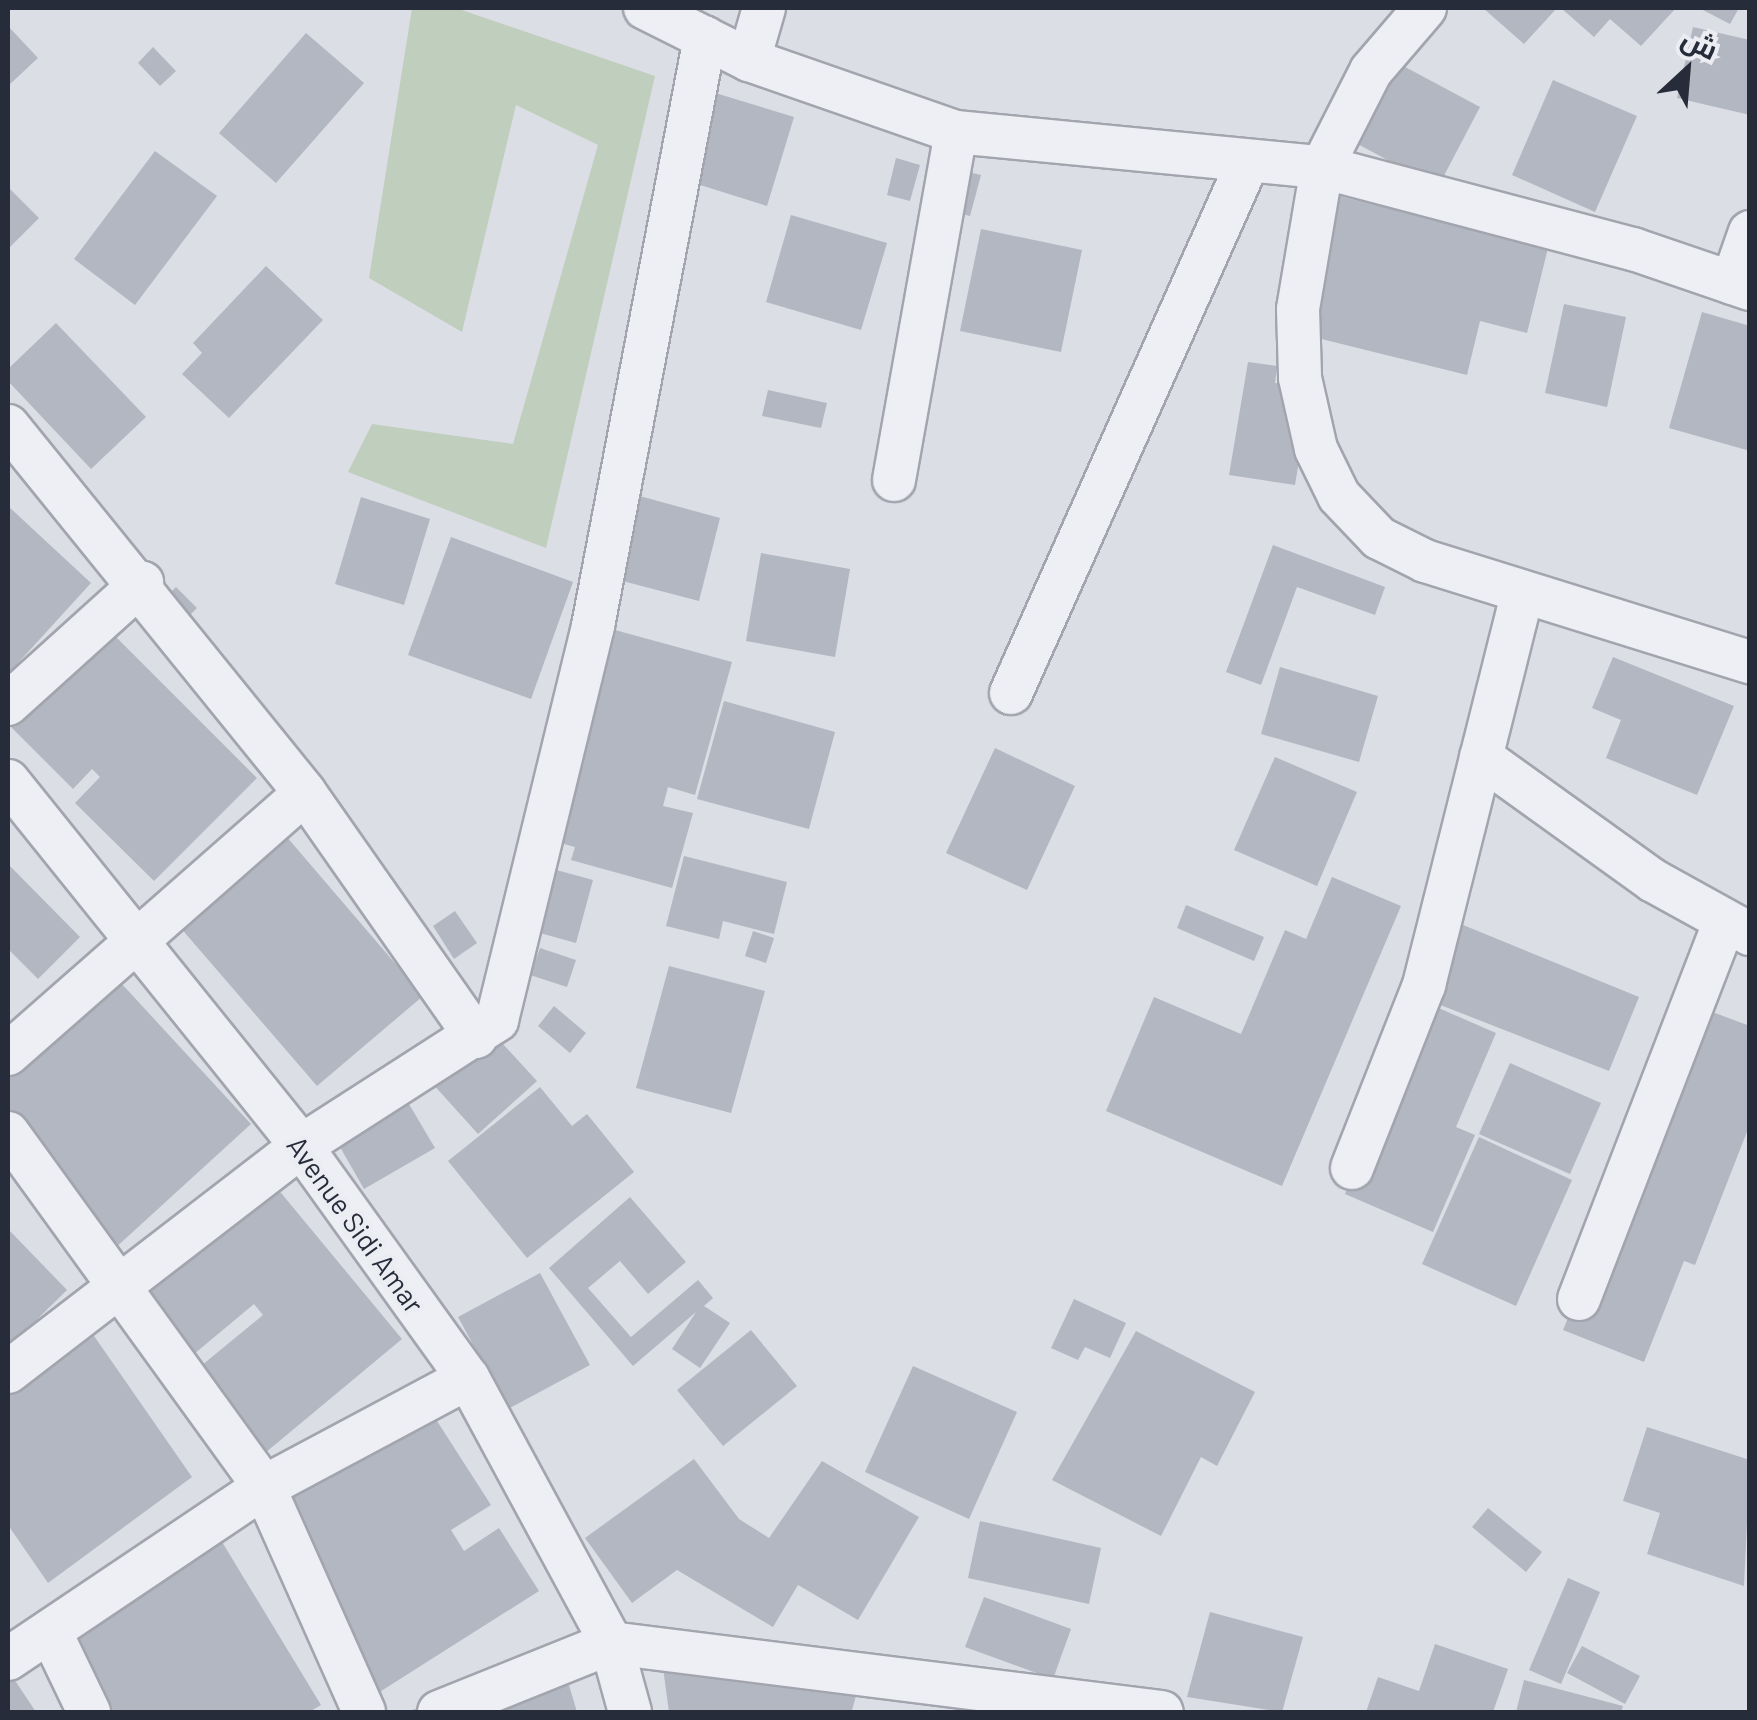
<!DOCTYPE html>
<meta charset="utf-8">
<style>
body{margin:0}
#map{position:relative;width:1757px;height:1720px;overflow:hidden;background:#dcdee5;font-family:Barlow,Cairo,sans-serif}
div>[style]{position:absolute}
.green>*{inset:0;background:#c0cebd}
.building>*{inset:0;background:#b3b7c1}
.roads{filter:drop-shadow(2px 0 #a2a5ae) drop-shadow(-2px 0 #a2a5ae) drop-shadow(0 2px #a2a5ae) drop-shadow(0 -2px #a2a5ae)}
.minor>*{height:42px;margin:-21px;padding:0 21px;transform-origin:21px;border-radius:21px;background:#eeeff4}
span{translate:-50% -50%;white-space:nowrap;text-align:center;line-height:1.15;-webkit-text-stroke:9px #ebedf3;paint-order:stroke}
.street-label{font-size:28px;color:#272c3a}
.frame{position:absolute;inset:0;border:10px solid #272c3a;pointer-events:none}
.north{position:absolute;left:1637px;top:20px;width:100px;height:100px;-webkit-text-stroke:8px #ebedf3;paint-order:stroke;rotate:26deg;font-size:28px;font-weight:700;line-height:40px;text-align:center;color:#272c3a}
.north::after{content:'';display:block;margin:auto;width:35px;height:45px;background:#272c3a;clip-path:polygon(50% 0,100% 100%,50% 72%,0 100%)}
</style>
<div id="map">
<div class="green">
<div style="clip-path:polygon(412px 8px,456px 8px,655px 76px,546px 548px,348px 472px,372px 424px,513px 444px,598px 145px,516px 105px,462px 332px,369px 278px)"></div>
</div>
<div class="building">
<div style="clip-path:polygon(1483px 8px,1557px 8px,1524px 44px)"></div>
<div style="clip-path:polygon(1561px 8px,1676px 8px,1641px 46px,1610px 19px,1594px 37px)"></div>
<div style="clip-path:polygon(1699px 8px,1739px 8px,1730px 24px)"></div>
<div style="clip-path:polygon(8px 26px,38px 58px,8px 86px)"></div>
<div style="clip-path:polygon(1693px 27px,1750px 40px,1750px 115px,1677px 98px)"></div>
<div style="clip-path:polygon(306px 33px,364px 83px,276px 183px,219px 133px)"></div>
<div style="clip-path:polygon(153px 47px,176px 71px,160px 86px,138px 63px)"></div>
<div style="clip-path:polygon(1394px 61px,1480px 107px,1438px 187px,1352px 141px)"></div>
<div style="clip-path:polygon(1553px 80px,1637px 116px,1595px 212px,1512px 175px)"></div>
<div style="clip-path:polygon(689px 85px,794px 117px,767px 206px,662px 173px)"></div>
<div style="clip-path:polygon(155px 151px,217px 196px,135px 305px,74px 259px)"></div>
<div style="clip-path:polygon(896px 158px,920px 165px,910px 201px,887px 195px)"></div>
<div style="clip-path:polygon(942px 166px,981px 175px,970px 216px,932px 207px)"></div>
<div style="clip-path:polygon(8px 187px,39px 218px,8px 249px)"></div>
<div style="clip-path:polygon(1318px 191px,1548px 248px,1527px 333px,1480px 321px,1467px 375px,1285px 330px)"></div>
<div style="clip-path:polygon(791px 215px,887px 243px,861px 330px,766px 302px)"></div>
<div style="clip-path:polygon(981px 229px,1082px 250px,1061px 352px,960px 331px)"></div>
<div style="clip-path:polygon(266px 266px,323px 320px,229px 418px,182px 374px,202px 353px,193px 343px)"></div>
<div style="clip-path:polygon(1564px 304px,1626px 317px,1607px 407px,1545px 393px)"></div>
<div style="clip-path:polygon(1702px 312px,1750px 326px,1750px 451px,1669px 428px)"></div>
<div style="clip-path:polygon(56px 323px,146px 417px,91px 469px,8px 381px,8px 369px)"></div>
<div style="clip-path:polygon(1248px 362px,1277px 366px,1275px 383px,1311px 388px,1295px 485px,1229px 475px)"></div>
<div style="clip-path:polygon(768px 390px,827px 403px,821px 428px,762px 416px)"></div>
<div style="clip-path:polygon(614px 489px,720px 518px,699px 601px,592px 573px)"></div>
<div style="clip-path:polygon(361px 497px,430px 519px,404px 605px,335px 584px)"></div>
<div style="clip-path:polygon(8px 506px,91px 583px,8px 674px)"></div>
<div style="clip-path:polygon(451px 537px,573px 582px,531px 699px,408px 655px)"></div>
<div style="clip-path:polygon(1273px 545px,1385px 587px,1375px 615px,1297px 587px,1261px 685px,1226px 672px)"></div>
<div style="clip-path:polygon(761px 553px,850px 569px,835px 657px,746px 641px)"></div>
<div style="clip-path:polygon(176px 587px,197px 608px,177px 628px,156px 607px)"></div>
<div style="clip-path:polygon(593px 624px,732px 662px,695px 795px,668px 787px,663px 806px,693px 813px,672px 888px,571px 860px,575px 847px,535px 836px)"></div>
<div style="clip-path:polygon(109px 630px,257px 778px,154px 881px,75px 803px,100px 777px,92px 769px,73px 789px,11px 727px)"></div>
<div style="clip-path:polygon(1613px 657px,1734px 706px,1697px 795px,1606px 758px,1621px 720px,1592px 708px)"></div>
<div style="clip-path:polygon(1280px 667px,1378px 696px,1359px 762px,1261px 734px)"></div>
<div style="clip-path:polygon(724px 701px,835px 732px,809px 829px,697px 799px)"></div>
<div style="clip-path:polygon(995px 748px,1075px 786px,1027px 890px,946px 853px)"></div>
<div style="clip-path:polygon(1275px 757px,1357px 792px,1317px 886px,1234px 850px)"></div>
<div style="clip-path:polygon(286px 836px,423px 996px,317px 1086px,179px 926px)"></div>
<div style="clip-path:polygon(684px 856px,787px 882px,774px 934px,723px 921px,719px 939px,666px 926px)"></div>
<div style="clip-path:polygon(527px 862px,593px 880px,576px 943px,511px 925px)"></div>
<div style="clip-path:polygon(8px 864px,80px 937px,38px 979px,8px 949px)"></div>
<div style="clip-path:polygon(1332px 877px,1401px 906px,1282px 1186px,1106px 1111px,1154px 997px,1241px 1034px,1285px 930px,1306px 939px)"></div>
<div style="clip-path:polygon(1186px 905px,1264px 937px,1254px 961px,1177px 928px)"></div>
<div style="clip-path:polygon(455px 911px,477px 943px,454px 959px,433px 926px)"></div>
<div style="clip-path:polygon(1451px 920px,1639px 997px,1609px 1071px,1420px 997px)"></div>
<div style="clip-path:polygon(753px 931px,774px 938px,766px 963px,745px 956px)"></div>
<div style="clip-path:polygon(540px 948px,576px 960px,567px 987px,530px 975px)"></div>
<div style="clip-path:polygon(669px 966px,765px 991px,731px 1113px,636px 1088px)"></div>
<div style="clip-path:polygon(109px 970px,251px 1124px,113px 1250px,8px 1135px,8px 1062px)"></div>
<div style="clip-path:polygon(1427px 1003px,1496px 1033px,1456px 1127px,1475px 1135px,1433px 1232px,1345px 1194px)"></div>
<div style="clip-path:polygon(554px 1006px,586px 1033px,570px 1053px,538px 1026px)"></div>
<div style="clip-path:polygon(1696px 1006px,1750px 1026px,1750px 1124px,1695px 1265px,1684px 1261px,1644px 1362px,1563px 1330px)"></div>
<div style="clip-path:polygon(491px 1031px,537px 1081px,478px 1134px,432px 1083px)"></div>
<div style="clip-path:polygon(1510px 1063px,1601px 1103px,1570px 1174px,1479px 1134px)"></div>
<div style="clip-path:polygon(540px 1087px,572px 1126px,587px 1114px,634px 1172px,527px 1258px,448px 1161px)"></div>
<div style="clip-path:polygon(406px 1099px,435px 1148px,364px 1189px,336px 1140px)"></div>
<div style="clip-path:polygon(1479px 1137px,1572px 1180px,1516px 1306px,1422px 1264px)"></div>
<div style="clip-path:polygon(272px 1182px,402px 1339px,259px 1458px,190px 1375px,263px 1315px,254px 1304px,188px 1359px,135px 1295px)"></div>
<div style="clip-path:polygon(630px 1197px,686px 1262px,648px 1294px,620px 1261px,588px 1288px,631px 1337px,698px 1280px,713px 1298px,704px 1306px,730px 1323px,700px 1368px,672px 1349px,696px 1312px,633px 1366px,549px 1268px)"></div>
<div style="clip-path:polygon(8px 1229px,67px 1290px,8px 1348px)"></div>
<div style="clip-path:polygon(540px 1273px,590px 1365px,508px 1409px,458px 1317px)"></div>
<div style="clip-path:polygon(1074px 1299px,1126px 1323px,1110px 1358px,1085px 1347px,1078px 1360px,1051px 1348px)"></div>
<div style="clip-path:polygon(751px 1330px,797px 1386px,723px 1446px,677px 1390px)"></div>
<div style="clip-path:polygon(1136px 1331px,1255px 1392px,1217px 1466px,1201px 1457px,1161px 1536px,1052px 1480px)"></div>
<div style="clip-path:polygon(92px 1333px,192px 1477px,48px 1583px,8px 1525px,8px 1391px)"></div>
<div style="clip-path:polygon(913px 1366px,1017px 1412px,969px 1519px,865px 1472px)"></div>
<div style="clip-path:polygon(428px 1407px,491px 1505px,451px 1530px,464px 1551px,499px 1528px,539px 1591px,378px 1693px,273px 1505px)"></div>
<div style="clip-path:polygon(1647px 1427px,1750px 1460px,1744px 1586px,1647px 1554px,1660px 1513px,1623px 1501px)"></div>
<div style="clip-path:polygon(694px 1459px,739px 1519px,769px 1538px,822px 1461px,919px 1517px,858px 1620px,798px 1585px,773px 1627px,677px 1570px,632px 1603px,585px 1538px)"></div>
<div style="clip-path:polygon(1488px 1508px,1542px 1552px,1526px 1572px,1472px 1527px)"></div>
<div style="clip-path:polygon(980px 1521px,1101px 1548px,1089px 1604px,968px 1578px)"></div>
<div style="clip-path:polygon(216px 1532px,321px 1705px,309px 1712px,114px 1712px,61px 1626px)"></div>
<div style="clip-path:polygon(1568px 1578px,1600px 1592px,1561px 1684px,1529px 1670px)"></div>
<div style="clip-path:polygon(984px 1597px,1071px 1629px,1053px 1679px,965px 1647px)"></div>
<div style="clip-path:polygon(1210px 1612px,1303px 1637px,1282px 1712px,1187px 1697px)"></div>
<div style="clip-path:polygon(658px 1631px,858px 1689px,852px 1710px,669px 1712px)"></div>
<div style="clip-path:polygon(1435px 1644px,1508px 1669px,1493px 1712px,1366px 1712px,1378px 1677px,1419px 1691px)"></div>
<div style="clip-path:polygon(1582px 1646px,1640px 1676px,1625px 1704px,1567px 1673px)"></div>
<div style="clip-path:polygon(563px 1665px,577px 1712px,405px 1712px)"></div>
<div style="clip-path:polygon(8px 1670px,36px 1712px,8px 1712px)"></div>
<div style="clip-path:polygon(1524px 1680px,1623px 1706px,1621px 1712px,1516px 1712px)"></div>
</div>
<div class="roads">
<div class="minor">
<div style="left:645px;top:8px;width:116px;rotate:26.6deg"></div>
<div style="left:749px;top:60px;width:219px;rotate:19.2deg"></div>
<div style="left:956px;top:132px;width:368px;rotate:5.5deg"></div>
<div style="left:1322px;top:167px;width:322px;rotate:14.8deg"></div>
<div style="left:1633px;top:249px;width:124px;rotate:18.9deg"></div>
<div style="left:1425px;top:8px;width:83px;rotate:130.6deg"></div>
<div style="left:1371px;top:71px;width:108px;rotate:117deg"></div>
<div style="left:1322px;top:167px;width:144px;rotate:99.6deg"></div>
<div style="left:1298px;top:309px;width:69px;rotate:88.3deg"></div>
<div style="left:1300px;top:378px;width:73px;rotate:77.3deg"></div>
<div style="left:1316px;top:449px;width:52px;rotate:63.9deg"></div>
<div style="left:1339px;top:496px;width:58px;rotate:46.4deg"></div>
<div style="left:1379px;top:538px;width:51px;rotate:26.6deg"></div>
<div style="left:1425px;top:561px;width:340px;rotate:17.3deg"></div>
<div style="left:749px;top:60px;width:54px;rotate:-73.9deg"></div>
<div style="left:1732px;top:283px;width:54px;rotate:-70.6deg"></div>
<div style="left:8px;top:426px;width:472px;rotate:51deg"></div>
<div style="left:305px;top:793px;width:298px;rotate:55deg"></div>
<div style="left:894px;top:480px;width:353px;rotate:-79.9deg"></div>
<div style="left:1011px;top:693px;width:579px;rotate:-65.96deg"></div>
<div style="left:8px;top:704px;width:181px;rotate:-42.1deg"></div>
<div style="left:1481px;top:757px;width:211px;rotate:35.7deg"></div>
<div style="left:1652px;top:880px;width:112px;rotate:28.9deg"></div>
<div style="left:8px;top:781px;width:468px;rotate:51.2deg"></div>
<div style="left:301px;top:1146px;width:286px;rotate:54.3deg"></div>
<div style="left:468px;top:1378px;width:301px;rotate:61.6deg"></div>
<div style="left:611px;top:1643px;width:72px;rotate:74.6deg"></div>
<div style="left:8px;top:1054px;width:395px;rotate:-41.3deg"></div>
<div style="left:8px;top:1133px;width:437px;rotate:54.1deg"></div>
<div style="left:264px;top:1487px;width:246px;rotate:66deg"></div>
<div style="left:1352px;top:1168px;width:197px;rotate:-68.5deg"></div>
<div style="left:1424px;top:985px;width:403px;rotate:-75.9deg"></div>
<div style="left:1579px;top:1299px;width:403px;rotate:-68.9deg"></div>
<div style="left:8px;top:1372px;width:370px;rotate:-37.6deg"></div>
<div style="left:301px;top:1146px;width:233px;rotate:-32.7deg"></div>
<div style="left:497px;top:1020px;width:406px;rotate:-76.3deg"></div>
<div style="left:593px;top:626px;width:599px;rotate:-79.22deg"></div>
<div style="left:51px;top:1633px;width:88px;rotate:64.3deg"></div>
<div style="left:8px;top:1659px;width:308px;rotate:-33.9deg"></div>
<div style="left:264px;top:1487px;width:231px;rotate:-28.1deg"></div>
<div style="left:439px;top:1712px;width:185px;rotate:-21.9deg"></div>
<div style="left:611px;top:1643px;width:555px;rotate:7.14deg"></div>
</div>
</div>
<div class="street-label">
<span style="left:356px;top:1224px;rotate:54deg">Avenue Sidi Amar</span>
</div>
<div class="frame"></div>
<div class="north">ش</div>
</div>
